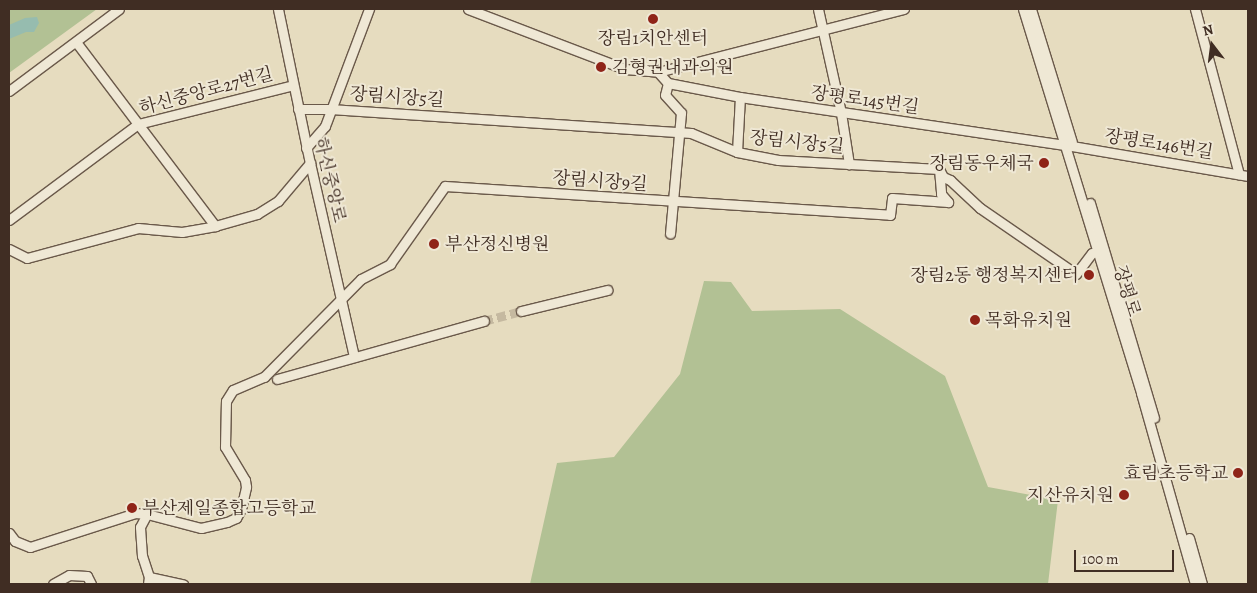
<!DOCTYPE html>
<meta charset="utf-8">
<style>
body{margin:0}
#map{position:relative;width:1257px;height:593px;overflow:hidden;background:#e6dcbf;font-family:Alegreya,"Noto Serif KR",serif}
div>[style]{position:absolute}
.green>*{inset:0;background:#b2c194}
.water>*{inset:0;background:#96bcaf}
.minor-tunnel>*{height:9px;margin-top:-4.5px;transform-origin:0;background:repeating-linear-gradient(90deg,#c5b9a0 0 9px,transparent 0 13.5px)}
.roads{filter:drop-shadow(1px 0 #6a594a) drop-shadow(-1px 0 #6a594a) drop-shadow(0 1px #6a594a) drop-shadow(0 -1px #6a594a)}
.minor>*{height:9px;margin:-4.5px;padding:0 4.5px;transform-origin:4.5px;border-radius:4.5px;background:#efe8d5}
.dots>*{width:14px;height:14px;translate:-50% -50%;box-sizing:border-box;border:2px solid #efe8d5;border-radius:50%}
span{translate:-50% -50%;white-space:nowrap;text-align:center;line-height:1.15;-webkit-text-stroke:4px #efe8d5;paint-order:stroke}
.poi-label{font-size:18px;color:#402d23}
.left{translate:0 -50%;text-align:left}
.right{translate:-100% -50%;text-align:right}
.street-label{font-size:18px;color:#402d23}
.frame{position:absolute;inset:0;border:10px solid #402d23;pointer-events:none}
.north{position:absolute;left:1187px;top:20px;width:50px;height:50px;-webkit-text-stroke:4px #efe8d5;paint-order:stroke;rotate:345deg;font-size:14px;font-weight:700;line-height:20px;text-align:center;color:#402d23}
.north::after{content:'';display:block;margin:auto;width:18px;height:22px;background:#402d23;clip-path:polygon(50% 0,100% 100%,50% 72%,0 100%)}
.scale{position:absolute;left:1074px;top:550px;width:100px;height:22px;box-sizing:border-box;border:2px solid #402d23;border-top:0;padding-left:6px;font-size:15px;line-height:18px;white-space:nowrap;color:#402d23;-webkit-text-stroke:4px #efe8d5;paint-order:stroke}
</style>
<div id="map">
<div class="green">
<div style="clip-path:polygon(9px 9px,97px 9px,9px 73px)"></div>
<div style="clip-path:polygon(704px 281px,731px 282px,752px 311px,840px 309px,945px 376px,988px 487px,1058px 500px,1048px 584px,530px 584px,557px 463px,614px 457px,680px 374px)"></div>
</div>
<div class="water">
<div style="clip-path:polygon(37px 17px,39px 23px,34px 32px,26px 32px,9px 39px,9px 25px,25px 18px)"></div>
</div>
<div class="minor-tunnel">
<div style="left:484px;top:321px;width:38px;rotate:-15deg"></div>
</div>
<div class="roads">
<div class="minor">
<div style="left:278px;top:9px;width:157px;rotate:78.3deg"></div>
<div style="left:310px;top:163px;width:199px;rotate:77.2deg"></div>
<div style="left:468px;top:9px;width:168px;rotate:20.9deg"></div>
<div style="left:625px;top:69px;width:33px;rotate:5deg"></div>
<div style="left:658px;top:72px;width:254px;rotate:-14.4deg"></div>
<div style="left:818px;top:9px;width:107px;rotate:77.5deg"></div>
<div style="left:841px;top:113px;width:52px;rotate:81.1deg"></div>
<div style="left:1023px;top:9px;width:402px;rotate:72.9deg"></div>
<div style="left:1141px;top:393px;width:198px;rotate:74.2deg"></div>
<div style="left:1031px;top:9px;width:139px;rotate:72.9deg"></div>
<div style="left:1195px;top:9px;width:171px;rotate:75.1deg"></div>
<div style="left:76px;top:42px;width:231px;rotate:52.9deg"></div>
<div style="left:658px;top:72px;width:15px;rotate:48deg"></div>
<div style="left:668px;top:83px;width:73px;rotate:11deg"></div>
<div style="left:740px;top:97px;width:330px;rotate:8.4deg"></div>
<div style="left:1066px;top:145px;width:185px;rotate:9.7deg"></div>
<div style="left:668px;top:83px;width:12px;rotate:104deg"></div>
<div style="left:665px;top:95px;width:24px;rotate:48deg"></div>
<div style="left:681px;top:113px;width:121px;rotate:95.2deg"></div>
<div style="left:9px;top:91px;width:137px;rotate:-36.7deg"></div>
<div style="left:298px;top:109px;width:32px"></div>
<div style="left:330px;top:109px;width:362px;rotate:3.8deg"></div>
<div style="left:691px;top:133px;width:50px;rotate:22.4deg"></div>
<div style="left:737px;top:152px;width:42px;rotate:11deg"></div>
<div style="left:778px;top:160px;width:161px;rotate:3.2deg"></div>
<div style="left:939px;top:169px;width:9px;rotate:63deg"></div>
<div style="left:943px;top:177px;width:8px;rotate:23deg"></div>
<div style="left:950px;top:180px;width:41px;rotate:43deg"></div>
<div style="left:980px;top:208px;width:116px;rotate:34.5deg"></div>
<div style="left:1076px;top:274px;width:26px;rotate:-53deg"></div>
<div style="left:1092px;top:253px;width:12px;rotate:-14deg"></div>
<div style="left:306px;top:148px;width:29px;rotate:-49deg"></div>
<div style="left:325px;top:126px;width:125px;rotate:-69.4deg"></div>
<div style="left:737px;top:152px;width:55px;rotate:-86.9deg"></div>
<div style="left:939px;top:169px;width:25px;rotate:85deg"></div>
<div style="left:941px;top:194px;width:11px;rotate:49deg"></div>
<div style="left:1090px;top:203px;width:224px;rotate:73.4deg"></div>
<div style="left:9px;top:220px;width:161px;rotate:-36.7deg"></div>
<div style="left:138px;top:124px;width:160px;rotate:-14.1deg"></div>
<div style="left:9px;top:249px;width:20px;rotate:27deg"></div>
<div style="left:27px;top:258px;width:115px;rotate:-15.1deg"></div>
<div style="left:138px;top:228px;width:44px;rotate:5.2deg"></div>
<div style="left:182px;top:232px;width:34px;rotate:-10deg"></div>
<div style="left:215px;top:226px;width:44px;rotate:-15.9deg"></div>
<div style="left:257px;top:214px;width:25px;rotate:-32deg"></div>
<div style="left:278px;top:201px;width:50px;rotate:-49.9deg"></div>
<div style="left:521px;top:311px;width:89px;rotate:-13.7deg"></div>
<div style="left:277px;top:379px;width:215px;rotate:-15.7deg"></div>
<div style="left:9px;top:533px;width:10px;rotate:53deg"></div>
<div style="left:15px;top:541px;width:16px;rotate:22deg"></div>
<div style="left:30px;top:547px;width:110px;rotate:-17.9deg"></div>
<div style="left:135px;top:513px;width:12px;rotate:5deg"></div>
<div style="left:1189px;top:538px;width:48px;rotate:74.2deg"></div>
<div style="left:149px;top:577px;width:35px;rotate:12deg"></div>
<div style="left:53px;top:584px;width:18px;rotate:-29deg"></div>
<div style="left:69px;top:575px;width:18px;rotate:3deg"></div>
<div style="left:87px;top:576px;width:9px;rotate:63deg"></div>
<div style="left:148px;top:584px;width:7px;rotate:-82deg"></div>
<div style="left:149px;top:577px;width:22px;rotate:-108deg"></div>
<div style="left:142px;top:556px;width:29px;rotate:-94deg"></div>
<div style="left:140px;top:527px;width:15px;rotate:-62deg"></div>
<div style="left:147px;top:514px;width:56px;rotate:14.5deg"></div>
<div style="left:201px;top:528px;width:27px;rotate:-13deg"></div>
<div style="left:227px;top:522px;width:10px;rotate:-24deg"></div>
<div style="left:236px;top:518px;width:10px;rotate:-61deg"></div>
<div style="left:241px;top:509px;width:23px;rotate:-77deg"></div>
<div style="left:246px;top:487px;width:7px;rotate:-98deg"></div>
<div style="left:245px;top:480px;width:39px;rotate:-121deg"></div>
<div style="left:225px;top:447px;width:46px;rotate:-88.8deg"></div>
<div style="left:226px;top:401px;width:13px;rotate:-58deg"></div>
<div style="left:233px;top:390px;width:34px;rotate:-23deg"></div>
<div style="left:264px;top:377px;width:138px;rotate:-45.3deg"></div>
<div style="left:361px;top:279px;width:33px;rotate:-27deg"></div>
<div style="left:390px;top:264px;width:95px;rotate:-54.8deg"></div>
<div style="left:445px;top:186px;width:446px;rotate:3.7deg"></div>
<div style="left:890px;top:215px;width:17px;rotate:-83deg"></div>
<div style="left:892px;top:198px;width:56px;rotate:4.1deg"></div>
</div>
</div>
<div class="dots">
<div style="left:653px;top:19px;background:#8f2418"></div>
<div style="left:601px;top:67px;background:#8f2418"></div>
<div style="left:1044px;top:163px;background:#8f2418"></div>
<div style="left:434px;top:244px;background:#8f2418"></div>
<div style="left:1089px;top:275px;background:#8f2418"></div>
<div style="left:975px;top:320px;background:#8f2418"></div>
<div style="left:1238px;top:473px;background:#8f2418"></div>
<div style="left:1124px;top:495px;background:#8f2418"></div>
<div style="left:132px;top:508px;background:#8f2418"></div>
</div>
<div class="poi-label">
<span style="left:653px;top:38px">장림1치안센터</span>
<span class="left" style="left:612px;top:67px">김형권내과의원</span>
<span class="right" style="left:1034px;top:163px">장림동우체국</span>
<span class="left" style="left:445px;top:244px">부산정신병원</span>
<span class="right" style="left:1079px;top:275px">장림2동 행정복지센터</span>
<span class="left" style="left:985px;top:320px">목화유치원</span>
<span class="right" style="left:1228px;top:473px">효림초등학교</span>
<span class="right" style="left:1114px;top:495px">지산유치원</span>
<span class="left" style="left:142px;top:508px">부산제일종합고등학교</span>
</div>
<div class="street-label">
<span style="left:206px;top:91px;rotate:-15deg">하신중앙로27번길</span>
<span style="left:397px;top:97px;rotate:4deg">장림시장5길</span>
<span style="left:865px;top:100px;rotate:8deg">장평로145번길</span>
<span style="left:797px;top:142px;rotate:6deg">장림시장5길</span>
<span style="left:1159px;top:144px;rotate:9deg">장평로146번길</span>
<span style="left:330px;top:180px;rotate:77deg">하신중앙로</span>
<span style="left:600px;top:181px;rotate:4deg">장림시장9길</span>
<span style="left:1127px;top:291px;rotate:73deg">장평로</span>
</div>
<div class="frame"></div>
<div class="north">N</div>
<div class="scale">100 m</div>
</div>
